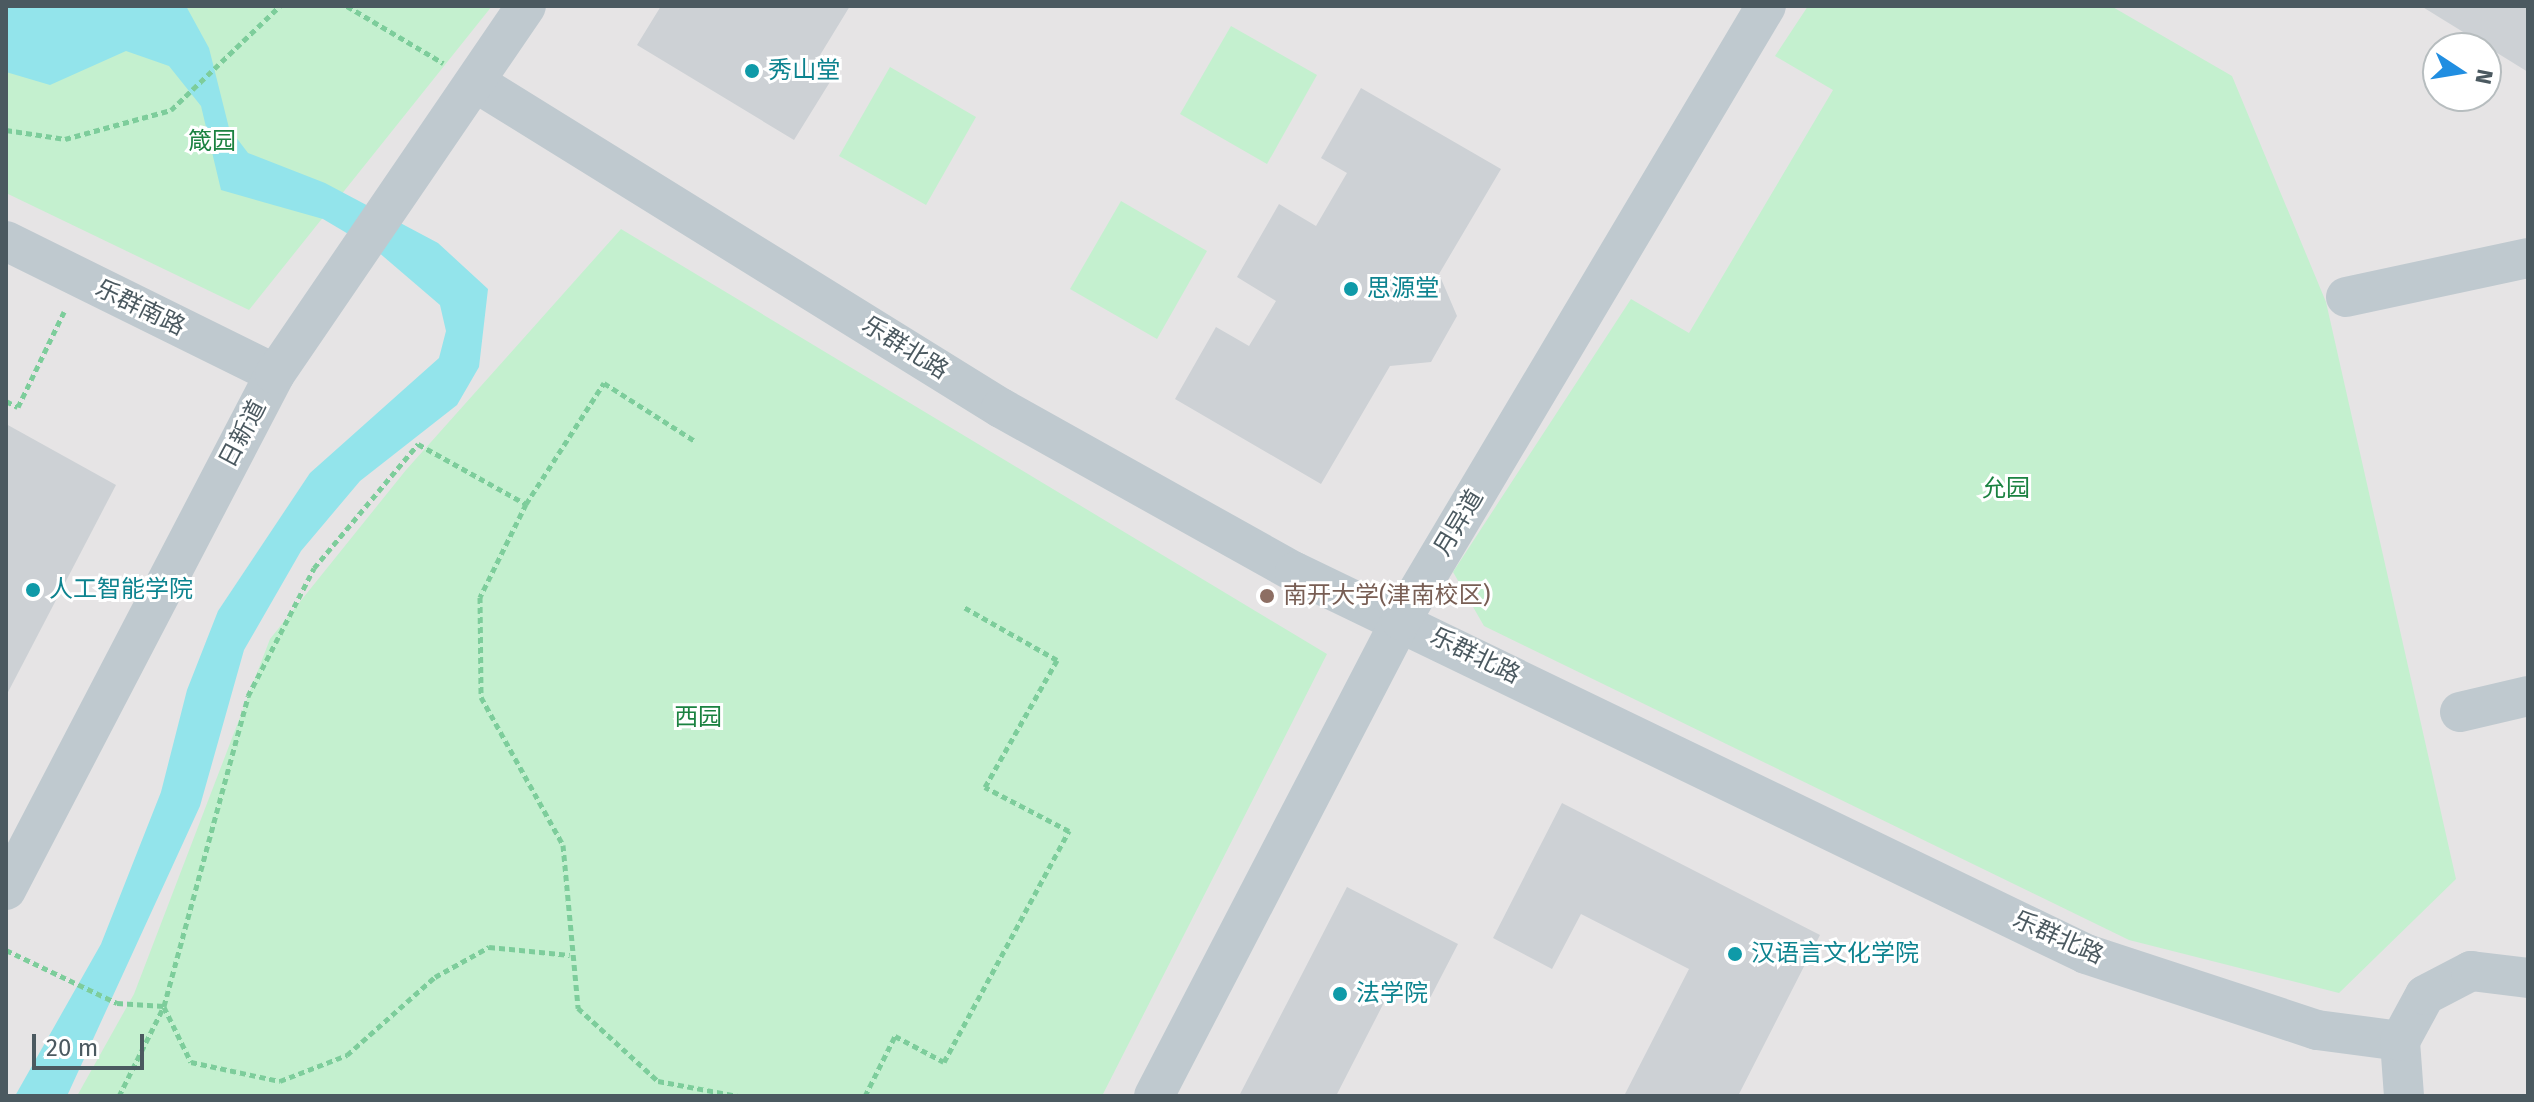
<!DOCTYPE html>
<meta charset="utf-8">
<style>
body{margin:0}
#map{position:relative;width:2534px;height:1102px;overflow:hidden;background:#f5f3f3;font-family:"Fira Sans","Noto Sans SC",sans-serif}
div>[style]{position:absolute}
.education>*{inset:0;background:#e6e4e5}
.green>*{inset:0;background:#c4f0cf}
.water>*{inset:0;background:#93e4eb}
.building>*{inset:0;background:#cdd1d5}
.path>*{height:5px;margin-top:-2.5px;transform-origin:0;background:repeating-linear-gradient(90deg,#7dcd9b 0 6px,transparent 0 10px)}
.minor>*{height:40px;margin:-20px;padding:0 20px;transform-origin:20px;border-radius:20px;background:#bfc9cf}
.dots>*{width:22px;height:22px;translate:-50% -50%;box-sizing:border-box;border:4px solid #fff;border-radius:50%}
span{translate:-50% -50%;white-space:nowrap;text-align:center;line-height:1.15;-webkit-text-stroke:6px #fff;paint-order:stroke}
.culture-label{font-size:24px;color:#0d838f}
.left{translate:0 -50%;text-align:left}
.park-label{font-size:24px;color:#1b8241}
.street-label{font-size:24px;color:#4b5960}
.education-label{font-size:24px;color:#785e54}
.frame{position:absolute;inset:0;border:8px solid #4b5960;pointer-events:none}
.north{position:absolute;left:2422px;top:32px;width:80px;height:80px;box-sizing:border-box;background:#fff;border:2px solid #b7bdbf;border-radius:50%;rotate:102deg;font-size:22px;font-weight:700;line-height:32px;text-align:center;color:#4b5960}
.north::after{content:'';display:block;margin:auto;width:28px;height:36px;background:#218ee1;clip-path:polygon(50% 0,100% 100%,50% 72%,0 100%)}
.scale{position:absolute;left:32px;top:1034px;width:112px;height:36px;box-sizing:border-box;border:4px solid #4b5960;border-top:0;padding-left:10px;font-size:24px;line-height:28px;white-space:nowrap;color:#4b5960;-webkit-text-stroke:6px #fff;paint-order:stroke}
</style>
<div id="map">
<div class="education">
<div style="clip-path:polygon(evenodd,6px 6px,2528px 6px,2528px 1096px,6px 1096px,6px 6px,2438px 48px,2486px 48px,2486px 96px,2438px 96px,2438px 48px)"></div>
</div>
<div class="green">
<div style="clip-path:polygon(6px 6px,492px 6px,249px 310px,6px 193px)"></div>
<div style="clip-path:polygon(1808px 6px,2111px 6px,2232px 76px,2326px 302px,2456px 879px,2339px 993px,2129px 940px,1484px 626px,1453px 572px,1631px 299px,1689px 333px,1833px 90px,1775px 56px)"></div>
<div style="clip-path:polygon(1231px 26px,1317px 75px,1267px 164px,1180px 114px)"></div>
<div style="clip-path:polygon(890px 67px,976px 117px,926px 205px,839px 156px)"></div>
<div style="clip-path:polygon(1121px 201px,1207px 251px,1157px 339px,1070px 289px)"></div>
<div style="clip-path:polygon(621px 229px,1327px 654px,1102px 1096px,77px 1096px,134px 994px,270px 639px,406px 470px)"></div>
</div>
<div class="water">
<div style="clip-path:polygon(6px 6px,186px 6px,209px 48px,229px 128px,248px 153px,325px 183px,438px 243px,488px 289px,479px 367px,457px 405px,360px 481px,301px 551px,244px 650px,200px 806px,67px 1096px,15px 1096px,101px 944px,161px 792px,187px 690px,218px 611px,310px 473px,439px 358px,446px 331px,440px 305px,377px 251px,323px 219px,221px 190px,201px 106px,169px 66px,126px 51px,50px 85px,6px 72px)"></div>
</div>
<div class="building">
<div style="clip-path:polygon(661px 6px,850px 6px,814px 65px,833px 77px,794px 140px,637px 45px)"></div>
<div style="clip-path:polygon(2421px 6px,2528px 6px,2528px 72px)"></div>
<div style="clip-path:polygon(1361px 88px,1501px 169px,1439px 274px,1457px 316px,1431px 362px,1390px 366px,1321px 484px,1175px 399px,1216px 327px,1249px 346px,1276px 301px,1237px 277px,1279px 204px,1316px 226px,1347px 173px,1321px 158px)"></div>
<div style="clip-path:polygon(6px 424px,116px 485px,6px 696px)"></div>
<div style="clip-path:polygon(1562px 803px,1820px 935px,1738px 1096px,1625px 1094px,1689px 969px,1581px 914px,1552px 969px,1493px 938px)"></div>
<div style="clip-path:polygon(1347px 887px,1458px 944px,1428px 1002px,1393px 985px,1336px 1096px,1239px 1096px)"></div>
</div>
<div class="path">
<div style="left:347px;top:6px;width:112px;rotate:30.7deg"></div>
<div style="left:6px;top:130px;width:60px;rotate:8.7deg"></div>
<div style="left:65px;top:139px;width:110px;rotate:-15.3deg"></div>
<div style="left:171px;top:110px;width:151px;rotate:-43.7deg"></div>
<div style="left:6px;top:401px;width:13px;rotate:27deg"></div>
<div style="left:18px;top:407px;width:106px;rotate:-64.2deg"></div>
<div style="left:526px;top:504px;width:104px;rotate:116.3deg"></div>
<div style="left:480px;top:597px;width:100px;rotate:89.4deg"></div>
<div style="left:481px;top:697px;width:169px;rotate:61deg"></div>
<div style="left:563px;top:845px;width:164px;rotate:84.7deg"></div>
<div style="left:578px;top:1008px;width:108px;rotate:42.4deg"></div>
<div style="left:658px;top:1081px;width:81px;rotate:10.6deg"></div>
<div style="left:6px;top:950px;width:123px;rotate:25.5deg"></div>
<div style="left:117px;top:1003px;width:47px;rotate:3.7deg"></div>
<div style="left:164px;top:1007px;width:61px;rotate:63.9deg"></div>
<div style="left:191px;top:1062px;width:91px;rotate:12.1deg"></div>
<div style="left:280px;top:1081px;width:72px;rotate:-21.2deg"></div>
<div style="left:347px;top:1055px;width:118px;rotate:-41.6deg"></div>
<div style="left:435px;top:977px;width:62px;rotate:-29.1deg"></div>
<div style="left:489px;top:947px;width:81px;rotate:5.6deg"></div>
<div style="left:119px;top:1096px;width:101px;rotate:-63.4deg"></div>
<div style="left:164px;top:1006px;width:321px;rotate:-74.8deg"></div>
<div style="left:248px;top:696px;width:144px;rotate:-62.7deg"></div>
<div style="left:314px;top:568px;width:162px;rotate:-50deg"></div>
<div style="left:418px;top:444px;width:124px;rotate:29.1deg"></div>
<div style="left:526px;top:504px;width:144px;rotate:-57.2deg"></div>
<div style="left:604px;top:383px;width:108px;rotate:32.5deg"></div>
<div style="left:865px;top:1096px;width:67px;rotate:-63.4deg"></div>
<div style="left:895px;top:1036px;width:55px;rotate:28deg"></div>
<div style="left:944px;top:1062px;width:263px;rotate:-61.6deg"></div>
<div style="left:1069px;top:831px;width:95px;rotate:-152.4deg"></div>
<div style="left:985px;top:787px;width:146px;rotate:-60.4deg"></div>
<div style="left:1057px;top:660px;width:109px;rotate:-150.4deg"></div>
</div>
<div class="minor">
<div style="left:478px;top:84px;width:615px;rotate:31.78deg"></div>
<div style="left:1001px;top:408px;width:337px;rotate:29.2deg"></div>
<div style="left:1295px;top:572px;width:878px;rotate:25.78deg"></div>
<div style="left:2086px;top:954px;width:243px;rotate:18.2deg"></div>
<div style="left:2317px;top:1030px;width:84px;rotate:7.5deg"></div>
<div style="left:6px;top:241px;width:300px;rotate:26.3deg"></div>
<div style="left:2346px;top:297px;width:186px;rotate:-12.1deg"></div>
<div style="left:2460px;top:712px;width:70px;rotate:-13.2deg"></div>
<div style="left:6px;top:890px;width:582px;rotate:-62.47deg"></div>
<div style="left:275px;top:374px;width:445px;rotate:-55.7deg"></div>
<div style="left:1154px;top:1096px;width:536px;rotate:-62.57deg"></div>
<div style="left:1401px;top:620px;width:714px;rotate:-59.27deg"></div>
<div style="left:2404px;top:1096px;width:55px;rotate:-94.2deg"></div>
<div style="left:2400px;top:1041px;width:52px;rotate:-61.5deg"></div>
<div style="left:2425px;top:995px;width:52px;rotate:-27.6deg"></div>
<div style="left:2471px;top:971px;width:57px;rotate:7deg"></div>
</div>
<div class="dots">
<div style="left:752px;top:71px;background:#0f9aa8"></div>
<div style="left:1351px;top:289px;background:#0f9aa8"></div>
<div style="left:33px;top:590px;background:#0f9aa8"></div>
<div style="left:1267px;top:596px;background:#8d6e63"></div>
<div style="left:1735px;top:954px;background:#0f9aa8"></div>
<div style="left:1340px;top:994px;background:#0f9aa8"></div>
</div>
<div class="culture-label">
<span class="left" style="left:768px;top:71px">秀山堂</span>
<span class="left" style="left:1367px;top:289px">思源堂</span>
<span class="left" style="left:49px;top:590px">人工智能学院</span>
<span class="left" style="left:1751px;top:954px">汉语言文化学院</span>
<span class="left" style="left:1356px;top:994px">法学院</span>
</div>
<div class="park-label">
<span style="left:212px;top:142px">箴园</span>
<span style="left:2006px;top:489px">允园</span>
<span style="left:698px;top:718px">西园</span>
</div>
<div class="street-label">
<span style="left:140px;top:308px;rotate:26deg">乐群南路</span>
<span style="left:905px;top:348px;rotate:32deg">乐群北路</span>
<span style="left:243px;top:434px;rotate:-62deg">日新道</span>
<span style="left:1459px;top:523px;rotate:-59deg">月异道</span>
<span style="left:1475px;top:656px;rotate:26deg">乐群北路</span>
<span style="left:2058px;top:938px;rotate:24deg">乐群北路</span>
</div>
<div class="education-label">
<span class="left" style="left:1283px;top:596px">南开大学(津南校区)</span>
</div>
<div class="frame"></div>
<div class="north">N</div>
<div class="scale">20 m</div>
</div>
